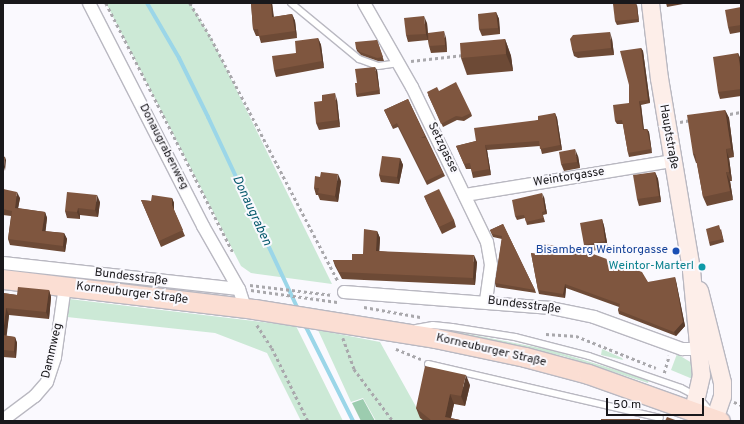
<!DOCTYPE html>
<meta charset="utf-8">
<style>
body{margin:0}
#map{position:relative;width:744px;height:424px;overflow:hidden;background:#faf9fe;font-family:Overpass,sans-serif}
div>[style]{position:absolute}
.green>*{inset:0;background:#cce9d6}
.forest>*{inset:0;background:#9cccaf}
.stream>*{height:4px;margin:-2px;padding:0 2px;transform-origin:2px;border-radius:2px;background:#9bd6e8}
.path>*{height:2.5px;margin-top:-1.25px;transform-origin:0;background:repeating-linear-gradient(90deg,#a9a8ac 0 3px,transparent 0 6px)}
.roads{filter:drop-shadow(1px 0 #b9b8c1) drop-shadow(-1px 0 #b9b8c1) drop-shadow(0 1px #b9b8c1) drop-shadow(0 -1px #b9b8c1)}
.service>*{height:6px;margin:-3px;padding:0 3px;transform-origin:3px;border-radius:3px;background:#fff}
.minor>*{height:12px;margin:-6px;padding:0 6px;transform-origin:6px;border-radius:6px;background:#fff}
.secondary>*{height:17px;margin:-8.5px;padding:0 8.5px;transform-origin:8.5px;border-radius:8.5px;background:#fdeee9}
.primary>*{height:19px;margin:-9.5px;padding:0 9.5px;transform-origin:9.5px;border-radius:9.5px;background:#fbded3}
.wall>*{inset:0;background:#6d4a36}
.shaded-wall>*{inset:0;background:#593c2c}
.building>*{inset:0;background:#7f563f}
.dots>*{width:11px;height:11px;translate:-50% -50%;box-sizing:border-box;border:2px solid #faf9fe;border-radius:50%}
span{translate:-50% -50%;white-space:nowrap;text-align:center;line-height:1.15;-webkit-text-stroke:4px #faf9fe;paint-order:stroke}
.street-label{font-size:12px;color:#19181b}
.transit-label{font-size:12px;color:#164399}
.right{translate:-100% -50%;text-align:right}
.culture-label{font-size:12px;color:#0d838f}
.water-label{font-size:13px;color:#085b6d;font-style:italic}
.frame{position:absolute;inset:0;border:4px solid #19181b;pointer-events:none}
.scale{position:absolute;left:606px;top:398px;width:98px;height:18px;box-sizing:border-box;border:2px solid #19181b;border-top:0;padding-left:5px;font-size:12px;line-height:14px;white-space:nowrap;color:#19181b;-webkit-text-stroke:3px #faf9fe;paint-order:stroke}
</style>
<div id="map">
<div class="green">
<div style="clip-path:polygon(106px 3px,190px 3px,211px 38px,332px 284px,251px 273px,241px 266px)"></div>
<div style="clip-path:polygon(69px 299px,296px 326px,343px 421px,301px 421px,267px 353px,215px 333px,67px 317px)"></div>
<div style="clip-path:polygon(318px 330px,380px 342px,424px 421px,376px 421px,363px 398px,351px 402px)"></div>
<div style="clip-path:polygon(453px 331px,551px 350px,649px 380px,648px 383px,563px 356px,453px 334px)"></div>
<div style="clip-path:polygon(602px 349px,622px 358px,623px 360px,601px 355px)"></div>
<div style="clip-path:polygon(677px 354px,692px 363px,695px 380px,671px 370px)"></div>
</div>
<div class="forest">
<div style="clip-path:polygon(363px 399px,375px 421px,361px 421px,352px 403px)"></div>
</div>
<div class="stream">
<div style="left:147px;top:3px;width:64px;rotate:59.8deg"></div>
<div style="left:179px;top:58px;width:66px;rotate:63.8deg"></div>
<div style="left:208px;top:117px;width:212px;rotate:64.9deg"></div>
<div style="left:304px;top:323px;width:110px;rotate:63.4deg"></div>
</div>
<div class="path">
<div style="left:106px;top:3px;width:280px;rotate:63deg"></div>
<div style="left:190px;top:3px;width:41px;rotate:59deg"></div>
<div style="left:211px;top:38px;width:274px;rotate:62.4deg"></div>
<div style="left:411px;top:61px;width:53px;rotate:-6.5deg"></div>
<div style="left:724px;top:115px;width:17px;rotate:-10deg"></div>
<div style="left:680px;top:122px;width:11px;rotate:-10deg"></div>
<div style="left:250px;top:285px;width:83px;rotate:7deg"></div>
<div style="left:251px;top:290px;width:87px;rotate:7.9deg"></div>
<div style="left:364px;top:307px;width:57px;rotate:10.1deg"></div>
<div style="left:257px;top:325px;width:27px;rotate:57deg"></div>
<div style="left:272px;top:348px;width:81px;rotate:63.7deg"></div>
<div style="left:546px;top:334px;width:30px;rotate:4deg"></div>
<div style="left:576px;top:336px;width:86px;rotate:21.8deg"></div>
<div style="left:343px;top:338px;width:33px;rotate:70deg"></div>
<div style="left:354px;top:369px;width:65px;rotate:53.1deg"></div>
<div style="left:396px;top:349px;width:27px;rotate:22deg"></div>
<div style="left:664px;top:373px;width:18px;rotate:-74deg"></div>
<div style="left:734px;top:402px;width:8px;rotate:23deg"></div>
</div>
<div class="roads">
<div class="service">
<div style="left:291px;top:3px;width:88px;rotate:39.5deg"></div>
<div style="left:359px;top:59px;width:20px;rotate:20deg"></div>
<div style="left:378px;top:66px;width:21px;rotate:-8deg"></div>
<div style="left:416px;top:328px;width:17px;rotate:-10deg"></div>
<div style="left:433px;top:325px;width:19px;rotate:6deg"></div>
<div style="left:452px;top:327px;width:64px;rotate:9deg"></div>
<div style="left:515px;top:337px;width:76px;rotate:14.4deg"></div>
<div style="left:589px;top:356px;width:97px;rotate:19.2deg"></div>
<div style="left:681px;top:388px;width:19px;rotate:28deg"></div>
<div style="left:698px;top:397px;width:20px;rotate:49deg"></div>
<div style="left:428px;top:364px;width:238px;rotate:13.1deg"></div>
</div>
<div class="minor">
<div style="left:89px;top:3px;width:250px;rotate:62.9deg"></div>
<div style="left:203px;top:226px;width:73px;rotate:60.3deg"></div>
<div style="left:239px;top:289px;width:20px;rotate:72deg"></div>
<div style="left:364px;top:3px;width:97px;rotate:60.3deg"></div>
<div style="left:412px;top:87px;width:172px;rotate:64.2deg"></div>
<div style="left:487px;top:242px;width:23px;rotate:80deg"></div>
<div style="left:491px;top:265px;width:36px;rotate:98deg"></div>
<div style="left:465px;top:195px;width:211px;rotate:-9.3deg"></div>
<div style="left:3px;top:263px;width:237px;rotate:6.3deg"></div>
<div style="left:344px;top:292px;width:208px;rotate:4.4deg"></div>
<div style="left:551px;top:308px;width:44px;rotate:11.8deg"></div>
<div style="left:594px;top:317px;width:94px;rotate:20deg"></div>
<div style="left:682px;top:349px;width:17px"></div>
<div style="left:3px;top:420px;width:40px;rotate:-37deg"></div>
<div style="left:35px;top:396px;width:18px;rotate:-49deg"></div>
<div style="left:47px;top:382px;width:26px;rotate:-72deg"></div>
<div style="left:55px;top:357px;width:72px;rotate:-82deg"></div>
</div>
<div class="secondary">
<div style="left:650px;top:3px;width:76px;rotate:83.2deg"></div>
<div style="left:659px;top:78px;width:195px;rotate:80.5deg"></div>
<div style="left:691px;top:270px;width:105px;rotate:84.6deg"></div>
<div style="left:701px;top:375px;width:37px;rotate:103deg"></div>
<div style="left:699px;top:290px;width:95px;rotate:76deg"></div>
<div style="left:722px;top:382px;width:14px;rotate:90deg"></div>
<div style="left:722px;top:396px;width:24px;rotate:109deg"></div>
</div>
<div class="primary">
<div style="left:3px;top:279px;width:253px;rotate:6.8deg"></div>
<div style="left:254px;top:309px;width:183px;rotate:9.1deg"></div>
<div style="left:435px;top:338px;width:92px;rotate:11.9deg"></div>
<div style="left:525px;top:357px;width:65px;rotate:15.1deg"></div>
<div style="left:588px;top:374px;width:140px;rotate:19.6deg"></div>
</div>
</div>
<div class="wall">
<div style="clip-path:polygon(241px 3px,272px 3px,274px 17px,292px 14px,295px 21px,297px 38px,261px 43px,259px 36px,256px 36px,253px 29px,251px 3px,242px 4px)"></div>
<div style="clip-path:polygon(666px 3px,682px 3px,683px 4px,667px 7px)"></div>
<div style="clip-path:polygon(637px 5px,639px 22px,617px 25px,615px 21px)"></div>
<div style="clip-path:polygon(741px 7px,741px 32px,730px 34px,728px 27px)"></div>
<div style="clip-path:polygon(496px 12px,499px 19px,500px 34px,482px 36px,479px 29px)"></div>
<div style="clip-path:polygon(427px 23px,428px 33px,446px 38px,447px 52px,431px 53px,429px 46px,428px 40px,408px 42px,406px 35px)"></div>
<div style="clip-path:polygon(318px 38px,321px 45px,324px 68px,276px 77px,274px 70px,296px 53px)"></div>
<div style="clip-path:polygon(505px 39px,511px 56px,513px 71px,467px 75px,461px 58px)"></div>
<div style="clip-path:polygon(612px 39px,614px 55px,578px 58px,574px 56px,572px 49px)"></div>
<div style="clip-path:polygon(377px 40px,384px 61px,378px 61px,361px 55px,357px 51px,356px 48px)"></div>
<div style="clip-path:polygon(641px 48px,643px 51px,650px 103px,641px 105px,644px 129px,647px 129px,649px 132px,652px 153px,629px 157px,628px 153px,623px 124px,617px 124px,615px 121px,629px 103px)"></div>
<div style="clip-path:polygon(738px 53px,741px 60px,741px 96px,720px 99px,718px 92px)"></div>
<div style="clip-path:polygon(377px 70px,380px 94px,357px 97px,356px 94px,357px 83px)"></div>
<div style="clip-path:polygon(439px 91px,471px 113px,472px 116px,464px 121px,457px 120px,443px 127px,428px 95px)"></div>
<div style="clip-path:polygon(408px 99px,445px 176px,427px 185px,398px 127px,393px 129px,384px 110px)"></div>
<div style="clip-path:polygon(337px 100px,340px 127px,319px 130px,316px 123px,322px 101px)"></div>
<div style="clip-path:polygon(725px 110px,729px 118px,734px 157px,729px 158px,732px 181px,730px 181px,733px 200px,707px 206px,703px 197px,697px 163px,696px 163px,693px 154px)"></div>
<div style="clip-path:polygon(555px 113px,557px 118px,562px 150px,542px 154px,540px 146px,487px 150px,491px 175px,473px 178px,471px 169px,466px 169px,456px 146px,476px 141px,538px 120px)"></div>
<div style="clip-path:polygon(578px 156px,580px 168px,564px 171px,561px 164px)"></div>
<div style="clip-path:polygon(400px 158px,403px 165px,399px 184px,381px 182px,379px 175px)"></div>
<div style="clip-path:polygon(655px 172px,658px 179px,661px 202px,639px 206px,637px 199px)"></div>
<div style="clip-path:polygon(341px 181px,338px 202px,320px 200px,318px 195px,316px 195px,314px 188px)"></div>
<div style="clip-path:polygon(3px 189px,20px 198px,18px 208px,45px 212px,47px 218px,45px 231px,64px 233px,67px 239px,65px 252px,10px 245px,8px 239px,11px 216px,3px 215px)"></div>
<div style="clip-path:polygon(424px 196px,454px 220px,456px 227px,442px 234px,427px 203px)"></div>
<div style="clip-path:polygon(544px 197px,547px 214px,543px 215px,545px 222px,527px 225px,525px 218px,517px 220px,515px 216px)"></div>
<div style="clip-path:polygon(172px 198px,174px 203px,174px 210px,185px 236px,161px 247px,141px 200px,151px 201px)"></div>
<div style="clip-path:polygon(100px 202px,98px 217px,80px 215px,80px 219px,67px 218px,65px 211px)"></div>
<div style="clip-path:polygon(602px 219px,604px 226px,608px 248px,586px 252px,584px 245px)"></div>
<div style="clip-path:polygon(503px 224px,535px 290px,536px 293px,496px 287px,495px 283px,502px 239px,493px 237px,490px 230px)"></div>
<div style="clip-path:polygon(721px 229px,724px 242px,710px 246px,709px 242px)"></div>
<div style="clip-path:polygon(377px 231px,380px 238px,379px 251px,477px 262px,475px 285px,342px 279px,335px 266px,333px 260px,352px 260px,363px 254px)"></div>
<div style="clip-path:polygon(531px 253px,648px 282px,676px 281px,685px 326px,676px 336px,619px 314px,618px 310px,619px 307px,566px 288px,565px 298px,539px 294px,538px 290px)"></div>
<div style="clip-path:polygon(49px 290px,51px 297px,49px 319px,9px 315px,6px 336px,15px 337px,17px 343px,16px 358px,3px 357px,3px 293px,17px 295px)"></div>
<div style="clip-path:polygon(470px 385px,465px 406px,454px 404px,451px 418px,460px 420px,461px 421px,424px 421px,420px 418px,416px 408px)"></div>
</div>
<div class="shaded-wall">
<div style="clip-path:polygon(271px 3px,272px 3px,274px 24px,272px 17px)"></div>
<div style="clip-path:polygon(636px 3px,637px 5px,639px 22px,638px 19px)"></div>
<div style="clip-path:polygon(496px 12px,499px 19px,500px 34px,498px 28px)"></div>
<div style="clip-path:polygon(292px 14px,295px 21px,297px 38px,295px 31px)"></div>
<div style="clip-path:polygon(424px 16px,427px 23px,428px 40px,426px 34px)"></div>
<div style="clip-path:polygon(444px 31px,446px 38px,447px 52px,445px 45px)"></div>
<div style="clip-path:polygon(610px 32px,612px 39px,614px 55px,611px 48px)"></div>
<div style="clip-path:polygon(318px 38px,321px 45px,324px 68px,322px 61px)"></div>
<div style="clip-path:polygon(505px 39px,511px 56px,513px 71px,506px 54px)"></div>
<div style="clip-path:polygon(641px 48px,643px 51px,650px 103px,648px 100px)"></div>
<div style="clip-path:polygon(738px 53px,741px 60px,741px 71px,740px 67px)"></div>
<div style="clip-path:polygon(375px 67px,377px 70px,380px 94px,379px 90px)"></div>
<div style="clip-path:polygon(335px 93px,337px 100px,340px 127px,338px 120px)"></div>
<div style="clip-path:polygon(639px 101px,641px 105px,644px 133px,643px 130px)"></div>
<div style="clip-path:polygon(725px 110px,729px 118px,734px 157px,731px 148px)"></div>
<div style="clip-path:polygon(555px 113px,557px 118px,562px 150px,560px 145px)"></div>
<div style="clip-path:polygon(647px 129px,649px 132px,652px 153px,651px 149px)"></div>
<div style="clip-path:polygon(485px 145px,487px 150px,491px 175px,489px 169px)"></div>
<div style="clip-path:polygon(575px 149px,578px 156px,580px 168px,577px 162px)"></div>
<div style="clip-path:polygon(726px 149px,729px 158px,732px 181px,729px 172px)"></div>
<div style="clip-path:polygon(5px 157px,6px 160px,5px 171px,4px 167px)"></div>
<div style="clip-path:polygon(400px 158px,403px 165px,399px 184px,397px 177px)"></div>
<div style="clip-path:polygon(655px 172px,658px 179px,661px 202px,659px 196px)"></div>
<div style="clip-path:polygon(726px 172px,730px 181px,733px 200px,730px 191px)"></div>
<div style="clip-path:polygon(338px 174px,341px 181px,338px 202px,335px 196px)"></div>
<div style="clip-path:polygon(17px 192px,20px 198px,17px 214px,15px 208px)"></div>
<div style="clip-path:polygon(542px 193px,544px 197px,547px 214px,545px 211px)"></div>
<div style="clip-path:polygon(97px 195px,100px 202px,98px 217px,95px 210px)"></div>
<div style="clip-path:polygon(172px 198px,174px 203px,174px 211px,172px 205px)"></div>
<div style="clip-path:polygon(78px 208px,80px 215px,80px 219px,77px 212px)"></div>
<div style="clip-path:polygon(45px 212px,47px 218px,45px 237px,42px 231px)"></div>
<div style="clip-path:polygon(602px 219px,604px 226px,608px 248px,605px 241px)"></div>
<div style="clip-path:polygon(377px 231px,380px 238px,379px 257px,376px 251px)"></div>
<div style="clip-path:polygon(64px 233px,67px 239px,65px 252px,63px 246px)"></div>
<div style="clip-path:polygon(474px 255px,477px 262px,475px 285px,473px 278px)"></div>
<div style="clip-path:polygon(675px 277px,676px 281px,685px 326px,676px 336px,674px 332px)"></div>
<div style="clip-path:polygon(565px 284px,566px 288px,565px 298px,563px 294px)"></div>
<div style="clip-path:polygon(49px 290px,51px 297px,49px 319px,46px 312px)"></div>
<div style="clip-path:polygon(6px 308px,9px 315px,6px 342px,3px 335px)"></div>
<div style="clip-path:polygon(15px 337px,17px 343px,16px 358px,14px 351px)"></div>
<div style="clip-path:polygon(466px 375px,470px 385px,465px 406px,461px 396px)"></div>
<div style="clip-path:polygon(450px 394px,454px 404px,450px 421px,445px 417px)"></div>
</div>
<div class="building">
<div style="clip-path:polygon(251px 3px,271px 3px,272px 17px,292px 14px,295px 31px,259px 36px,258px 29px,253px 29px)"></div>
<div style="clip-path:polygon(626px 3px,636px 3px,638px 19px,615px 21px,613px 4px)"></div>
<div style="clip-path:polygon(741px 7px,741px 25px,728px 27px,725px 10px)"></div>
<div style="clip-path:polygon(496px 12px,498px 28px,479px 29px,478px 14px)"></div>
<div style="clip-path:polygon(424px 16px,426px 34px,406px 35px,404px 18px)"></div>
<div style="clip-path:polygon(444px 31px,445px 45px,429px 46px,428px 33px)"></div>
<div style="clip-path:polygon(610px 32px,611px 48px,575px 52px,572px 49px,570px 39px,573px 35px)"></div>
<div style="clip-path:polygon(318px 38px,322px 61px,274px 70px,272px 56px,296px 53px,295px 41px)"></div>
<div style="clip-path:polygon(505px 39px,506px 54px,461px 58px,460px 43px)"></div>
<div style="clip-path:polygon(377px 40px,383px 57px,377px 58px,360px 52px,356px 48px,355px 42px)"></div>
<div style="clip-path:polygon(641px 48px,648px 100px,639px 101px,643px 130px,647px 129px,651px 149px,628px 153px,622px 120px,615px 121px,613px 105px,629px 103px,629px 85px,620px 51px)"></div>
<div style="clip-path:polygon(738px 53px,740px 67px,741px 67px,741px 89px,718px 92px,713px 57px)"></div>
<div style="clip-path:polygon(375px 67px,379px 90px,356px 94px,355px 83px,357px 83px,355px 69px)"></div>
<div style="clip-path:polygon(456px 82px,471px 113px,462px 117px,456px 116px,441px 124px,427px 92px,437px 87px,439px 91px)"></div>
<div style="clip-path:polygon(335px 93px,338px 120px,316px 123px,314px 102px,322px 101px,322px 95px)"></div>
<div style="clip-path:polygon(408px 99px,425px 136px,421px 138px,426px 138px,443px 173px,426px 181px,397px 123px,392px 126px,384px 110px)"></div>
<div style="clip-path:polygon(725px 110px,731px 148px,726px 149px,729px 172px,726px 172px,730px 191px,703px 197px,695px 154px,693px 154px,687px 115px)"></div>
<div style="clip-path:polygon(555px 113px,560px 145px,540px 149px,539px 141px,485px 145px,489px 169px,472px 172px,470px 163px,464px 164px,456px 146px,476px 141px,474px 128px,538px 120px,538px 116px)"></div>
<div style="clip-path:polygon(575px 149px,577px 162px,561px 164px,559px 152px)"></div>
<div style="clip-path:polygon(3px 156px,5px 157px,4px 167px,3px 167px)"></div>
<div style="clip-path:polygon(382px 156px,400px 158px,397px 177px,379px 175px)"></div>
<div style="clip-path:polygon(321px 172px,338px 174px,335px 196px,318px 193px,319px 188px,314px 188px,315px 176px,320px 177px)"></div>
<div style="clip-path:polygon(655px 172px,659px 196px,637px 199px,633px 175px)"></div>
<div style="clip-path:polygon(3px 189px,17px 192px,15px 208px,45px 212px,42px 231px,64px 233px,63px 246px,8px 239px,12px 211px,3px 209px)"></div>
<div style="clip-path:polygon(439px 189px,454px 220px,439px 227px,424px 196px)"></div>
<div style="clip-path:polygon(67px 192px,97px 195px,95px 210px,78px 208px,77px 212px,65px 211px)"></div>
<div style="clip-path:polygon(542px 193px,545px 211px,542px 212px,543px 218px,526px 222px,524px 215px,515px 216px,512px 200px)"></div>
<div style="clip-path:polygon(152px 195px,172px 198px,172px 205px,183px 230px,159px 241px,141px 200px,151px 201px)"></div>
<div style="clip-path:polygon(602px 219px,605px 241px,584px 245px,580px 223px)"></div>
<div style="clip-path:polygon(503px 224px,535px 290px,495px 283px,502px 236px,492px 234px,490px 230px)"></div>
<div style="clip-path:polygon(719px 225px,723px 239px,709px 242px,706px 229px)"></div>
<div style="clip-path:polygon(364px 229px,377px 231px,376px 251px,474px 255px,473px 278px,339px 272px,333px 260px,352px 260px,352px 254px,363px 254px)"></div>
<div style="clip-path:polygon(540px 244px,550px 245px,585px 251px,642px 272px,648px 282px,675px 277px,683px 322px,674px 332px,618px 310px,620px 304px,565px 284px,563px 294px,538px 290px,531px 253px,538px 254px)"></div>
<div style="clip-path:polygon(18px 287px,49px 290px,46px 312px,6px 308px,3px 335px,15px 337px,14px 351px,3px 350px,3px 293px,17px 295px)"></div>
<div style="clip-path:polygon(425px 366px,466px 375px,461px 396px,450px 394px,445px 417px,460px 420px,460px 421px,432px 421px,416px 408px)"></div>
<div style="clip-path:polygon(667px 417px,678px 421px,665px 421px)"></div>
<div style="clip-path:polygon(601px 419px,640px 419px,640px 421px,601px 421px)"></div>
<div style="clip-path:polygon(556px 420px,581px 421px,556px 421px)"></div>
</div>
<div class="dots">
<div style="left:676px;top:251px;background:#1a4fb4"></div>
<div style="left:702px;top:267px;background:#0f9aa8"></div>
</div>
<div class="street-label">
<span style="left:668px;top:137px;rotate:80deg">Hauptstraße</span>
<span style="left:163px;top:147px;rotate:63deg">Donaugrabenweg</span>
<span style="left:442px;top:148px;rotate:64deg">Setzgasse</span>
<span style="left:569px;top:178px;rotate:-9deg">Weintorgasse</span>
<span style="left:131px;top:278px;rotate:7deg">Bundesstraße</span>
<span style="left:132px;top:294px;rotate:7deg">Korneuburger Straße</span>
<span style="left:524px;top:306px;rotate:7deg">Bundesstraße</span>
<span style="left:53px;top:351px;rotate:-77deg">Dammweg</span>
<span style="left:491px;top:351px;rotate:13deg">Korneuburger Straße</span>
</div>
<div class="transit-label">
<span class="right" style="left:668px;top:251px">Bisamberg Weintorgasse</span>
</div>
<div class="culture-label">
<span class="right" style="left:694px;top:267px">Weintor-Marterl</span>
</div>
<div class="water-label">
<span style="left:251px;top:211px;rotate:65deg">Donaugraben</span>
</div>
<div class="frame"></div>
<div class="scale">50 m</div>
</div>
